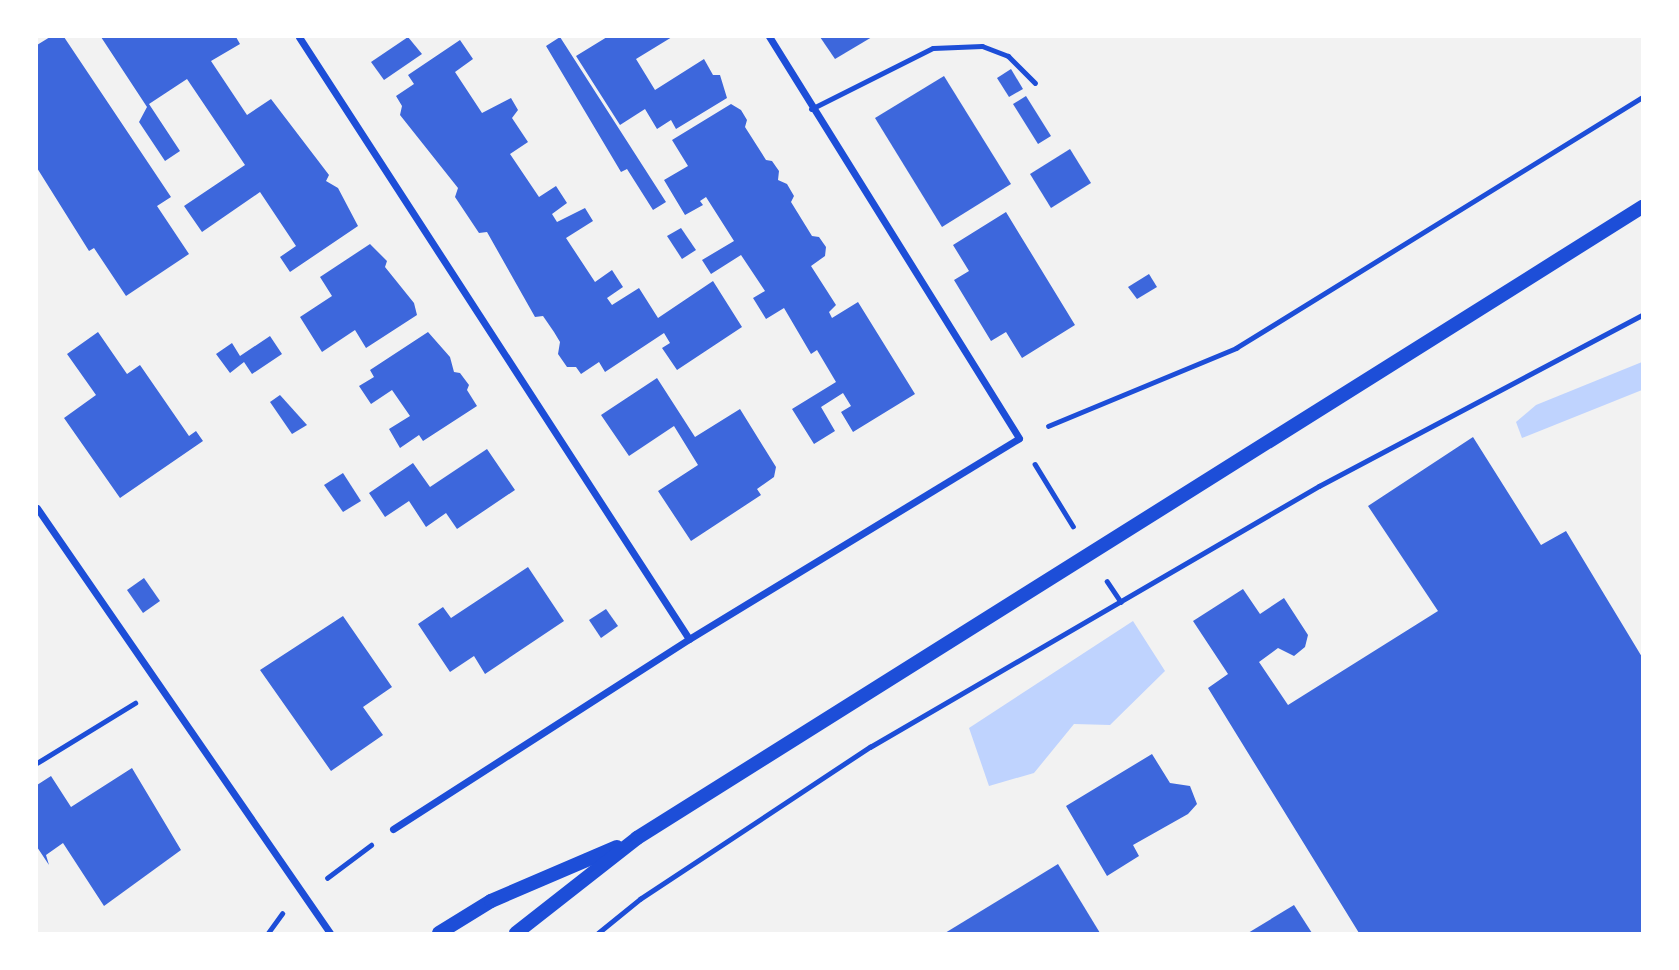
<!DOCTYPE html>
<style>
body{margin:0}
#map{position:relative;width:1679px;height:970px;overflow:hidden;background:#f2f2f2;font-family:"Asap Condensed",sans-serif}
div>[style]{position:absolute}
.water>*{inset:0;background:#bfd3fe}
.building>*{inset:0;background:#3d67dc}
.path>*{height:4.5px;margin:-2.25px;padding:0 2.25px;transform-origin:2.25px;border-radius:2.25px;background:#1d4ed8}
.service>*{height:5px;margin:-2.5px;padding:0 2.5px;transform-origin:2.5px;border-radius:2.5px;background:#1d4ed8}
.minor>*{height:7px;margin:-3.5px;padding:0 3.5px;transform-origin:3.5px;border-radius:3.5px;background:#1d4ed8}
.secondary>*{height:14px;margin:-7px;padding:0 7px;transform-origin:7px;border-radius:7px;background:#1d4ed8}
span{translate:-50% -50%;white-space:nowrap;text-align:center;line-height:1.15;-webkit-text-stroke:5px #fff;paint-order:stroke}
.frame{position:absolute;inset:0;border:38px solid #fff;pointer-events:none}
</style>
<div id="map">
<div class="water">
<div style="clip-path:polygon(1642px 362px,1642px 390px,1522px 438px,1516px 422px,1536px 405px)"></div>
<div style="clip-path:polygon(1133px 621px,1165px 671px,1110px 725px,1074px 724px,1034px 773px,989px 786px,969px 728px)"></div>
</div>
<div class="building">
<div style="clip-path:polygon(50px 37px,64px 37px,171px 197px,157px 206px,189px 254px,126px 296px,94px 248px,89px 251px,37px 168px,37px 45px)"></div>
<div style="clip-path:polygon(101px 37px,236px 37px,240px 44px,211px 61px,247px 115px,271px 99px,329px 175px,326px 181px,338px 188px,358px 226px,290px 272px,280px 257px,296px 246px,260px 192px,202px 232px,184px 206px,245px 165px,187px 79px,149px 104px,180px 151px,165px 161px,139px 122px,147px 107px)"></div>
<div style="clip-path:polygon(408px 37px,422px 54px,384px 80px,371px 62px)"></div>
<div style="clip-path:polygon(560px 37px,666px 202px,653px 210px,627px 169px,621px 172px,546px 46px)"></div>
<div style="clip-path:polygon(607px 37px,672px 37px,636px 59px,655px 90px,704px 59px,713px 75px,720px 75px,727px 98px,676px 129px,671px 120px,657px 129px,645px 109px,620px 125px,576px 56px)"></div>
<div style="clip-path:polygon(820px 37px,872px 37px,835px 59px)"></div>
<div style="clip-path:polygon(460px 40px,473px 59px,455px 72px,482px 113px,511px 98px,518px 110px,512px 118px,528px 142px,510px 154px,539px 197px,556px 186px,567px 203px,552px 214px,557px 222px,585px 208px,593px 221px,566px 238px,595px 282px,612px 270px,623px 287px,607px 298px,612px 305px,639px 288px,658px 318px,713px 281px,742px 327px,677px 370px,662px 348px,670px 343px,664px 333px,605px 372px,599px 362px,581px 374px,576px 367px,567px 367px,558px 354px,560px 342px,554px 332px,543px 316px,535px 317px,487px 232px,479px 233px,455px 197px,458px 188px,400px 115px,402px 106px,396px 96px,414px 84px,408px 75px)"></div>
<div style="clip-path:polygon(1011px 69px,1023px 89px,1009px 97px,997px 78px)"></div>
<div style="clip-path:polygon(944px 76px,1011px 184px,942px 227px,875px 118px)"></div>
<div style="clip-path:polygon(1026px 96px,1051px 136px,1038px 144px,1013px 104px)"></div>
<div style="clip-path:polygon(731px 104px,741px 110px,747px 120px,745px 127px,766px 160px,772px 161px,779px 171px,778px 180px,787px 184px,794px 196px,791px 202px,812px 236px,819px 237px,826px 247px,825px 256px,811px 266px,836px 305px,829px 312px,832px 318px,858px 302px,915px 394px,853px 432px,841px 412px,851px 406px,843px 393px,821px 407px,835px 431px,814px 444px,792px 409px,836px 382px,817px 350px,811px 354px,784px 308px,766px 319px,753px 298px,765px 291px,741px 255px,711px 274px,702px 260px,734px 241px,706px 197px,700px 201px,703px 205px,685px 215px,664px 180px,688px 166px,672px 140px)"></div>
<div style="clip-path:polygon(1070px 149px,1091px 183px,1051px 208px,1030px 174px)"></div>
<div style="clip-path:polygon(1006px 212px,1075px 325px,1022px 358px,1006px 332px,991px 341px,954px 280px,969px 271px,953px 245px)"></div>
<div style="clip-path:polygon(681px 228px,696px 250px,682px 259px,667px 236px)"></div>
<div style="clip-path:polygon(370px 244px,387px 261px,385px 267px,414px 303px,417px 315px,366px 348px,355px 330px,322px 352px,300px 317px,332px 296px,320px 277px)"></div>
<div style="clip-path:polygon(1149px 274px,1157px 287px,1137px 299px,1128px 287px)"></div>
<div style="clip-path:polygon(98px 332px,127px 374px,140px 365px,189px 436px,196px 431px,203px 441px,120px 498px,64px 418px,96px 395px,67px 354px)"></div>
<div style="clip-path:polygon(428px 332px,450px 357px,454px 372px,460px 373px,469px 385px,467px 390px,477px 406px,423px 441px,419px 435px,400px 448px,389px 429px,410px 416px,392px 390px,371px 404px,359px 386px,374px 377px,370px 370px)"></div>
<div style="clip-path:polygon(270px 336px,282px 354px,252px 374px,244px 362px,230px 373px,216px 354px,232px 343px,240px 356px)"></div>
<div style="clip-path:polygon(657px 378px,695px 437px,740px 409px,776px 467px,774px 477px,757px 489px,761px 495px,691px 541px,658px 491px,698px 465px,674px 426px,629px 456px,601px 415px)"></div>
<div style="clip-path:polygon(280px 395px,307px 425px,292px 434px,270px 402px)"></div>
<div style="clip-path:polygon(1473px 437px,1541px 545px,1566px 531px,1642px 657px,1642px 933px,1359px 933px,1208px 688px,1228px 674px,1193px 621px,1243px 589px,1260px 614px,1284px 598px,1308px 635px,1305px 647px,1294px 656px,1278px 648px,1259px 662px,1288px 705px,1438px 611px,1368px 506px)"></div>
<div style="clip-path:polygon(487px 449px,515px 490px,457px 529px,446px 513px,426px 527px,409px 501px,385px 517px,369px 493px,413px 463px,430px 487px)"></div>
<div style="clip-path:polygon(343px 473px,361px 501px,343px 512px,324px 485px)"></div>
<div style="clip-path:polygon(528px 567px,564px 621px,485px 674px,474px 656px,450px 672px,418px 624px,443px 607px,451px 618px)"></div>
<div style="clip-path:polygon(144px 578px,160px 601px,143px 613px,127px 590px)"></div>
<div style="clip-path:polygon(606px 609px,618px 626px,601px 638px,589px 620px)"></div>
<div style="clip-path:polygon(343px 616px,392px 687px,363px 707px,383px 735px,331px 771px,260px 670px)"></div>
<div style="clip-path:polygon(1152px 754px,1170px 783px,1190px 786px,1197px 804px,1188px 814px,1133px 845px,1139px 856px,1107px 876px,1066px 806px)"></div>
<div style="clip-path:polygon(132px 768px,181px 850px,104px 906px,63px 843px,46px 855px,49px 865px,37px 847px,37px 785px,51px 776px,71px 807px)"></div>
<div style="clip-path:polygon(1058px 864px,1100px 933px,945px 933px)"></div>
<div style="clip-path:polygon(1294px 905px,1312px 933px,1248px 933px)"></div>
</div>
<div class="path">
<div style="left:1048px;top:426px;width:204px;rotate:-22.5deg"></div>
<div style="left:1236px;top:348px;width:477px;rotate:-31.7deg"></div>
<div style="left:1035px;top:464px;width:73px;rotate:58.5deg"></div>
<div style="left:1107px;top:581px;width:25px;rotate:56deg"></div>
<div style="left:37px;top:763px;width:115px;rotate:-31.5deg"></div>
<div style="left:327px;top:878px;width:55px;rotate:-36.9deg"></div>
<div style="left:268px;top:933px;width:24px;rotate:-54deg"></div>
<div style="left:598px;top:933px;width:54px;rotate:-39deg"></div>
<div style="left:640px;top:899px;width:276px;rotate:-33.5deg"></div>
<div style="left:870px;top:747px;width:519px;rotate:-30.17deg"></div>
<div style="left:1319px;top:486px;width:365px;rotate:-27.9deg"></div>
</div>
<div class="service">
<div style="left:811px;top:109px;width:136px;rotate:-26.6deg"></div>
<div style="left:933px;top:48px;width:49px;rotate:-2.3deg"></div>
<div style="left:982px;top:46px;width:28px;rotate:21deg"></div>
<div style="left:1008px;top:56px;width:38px;rotate:45deg"></div>
</div>
<div class="minor">
<div style="left:299px;top:37px;width:717px;rotate:57.06deg"></div>
<div style="left:37px;top:508px;width:516px;rotate:55.42deg"></div>
<div style="left:393px;top:829px;width:352px;rotate:-32.7deg"></div>
<div style="left:689px;top:639px;width:386px;rotate:-31.3deg"></div>
<div style="left:1019px;top:438px;width:473px;rotate:-121.9deg"></div>
</div>
<div class="secondary">
<div style="left:439px;top:933px;width:61px;rotate:-31.6deg"></div>
<div style="left:491px;top:901px;width:137px;rotate:-23.2deg"></div>
<div style="left:516px;top:933px;width:154px;rotate:-38.1deg"></div>
<div style="left:637px;top:838px;width:1187px;rotate:-32.12deg"></div>
</div>
<div class="frame"></div>
</div>
